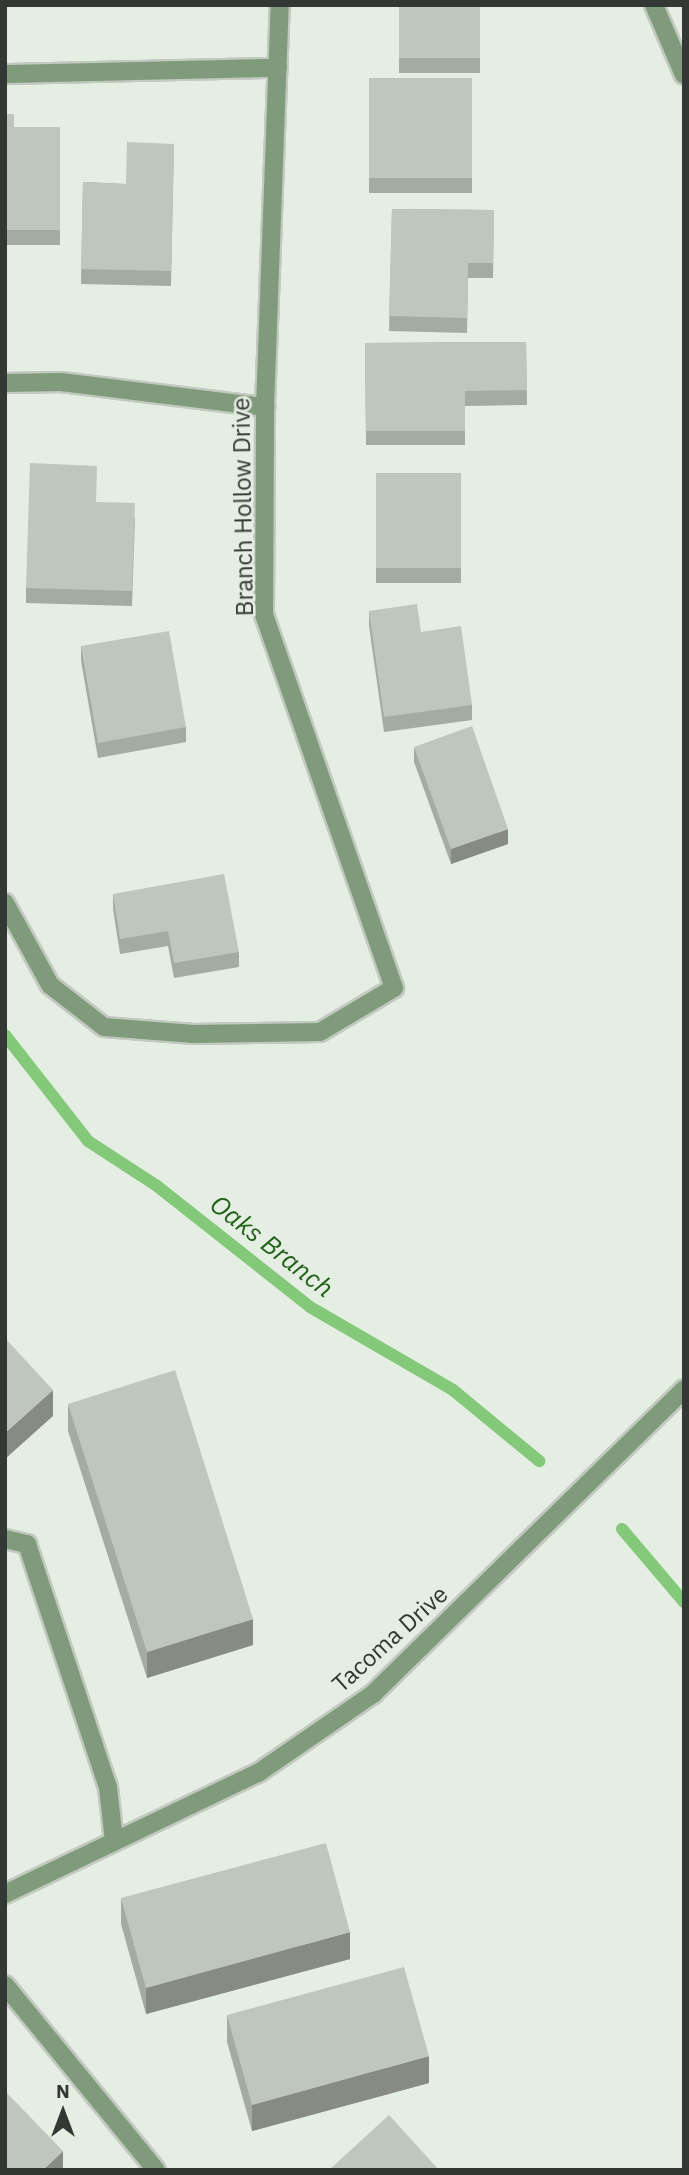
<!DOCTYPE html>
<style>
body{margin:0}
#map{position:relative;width:689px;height:2175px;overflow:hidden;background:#e5eee3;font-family:"IBM Plex Sans",sans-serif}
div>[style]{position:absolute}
.stream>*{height:12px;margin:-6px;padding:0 6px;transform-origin:6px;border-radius:6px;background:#84c87a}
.roads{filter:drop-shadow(2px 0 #c2cac0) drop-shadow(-2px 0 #c2cac0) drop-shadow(0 2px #c2cac0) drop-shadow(0 -2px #c2cac0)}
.minor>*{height:18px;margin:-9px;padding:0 9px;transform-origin:9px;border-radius:9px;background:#7f9b7b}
.wall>*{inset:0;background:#a4aba3}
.shaded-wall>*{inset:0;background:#868b84}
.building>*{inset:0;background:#bfc7bd}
span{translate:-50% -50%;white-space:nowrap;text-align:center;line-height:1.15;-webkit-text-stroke:5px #e5eee3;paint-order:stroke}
.street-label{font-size:24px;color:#343834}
.water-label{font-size:26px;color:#206217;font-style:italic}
.frame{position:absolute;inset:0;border:7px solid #343834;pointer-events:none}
.north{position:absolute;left:28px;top:2077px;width:70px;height:70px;-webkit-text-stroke:5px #e5eee3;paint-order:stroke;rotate:0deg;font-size:19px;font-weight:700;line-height:28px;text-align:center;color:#343834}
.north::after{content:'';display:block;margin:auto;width:24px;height:32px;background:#343834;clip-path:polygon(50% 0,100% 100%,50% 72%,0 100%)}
</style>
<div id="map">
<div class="stream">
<div style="left:5px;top:1035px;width:135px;rotate:51.9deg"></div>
<div style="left:88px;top:1141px;width:82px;rotate:33.1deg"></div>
<div style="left:157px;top:1186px;width:195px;rotate:38.3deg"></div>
<div style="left:310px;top:1307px;width:165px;rotate:30.1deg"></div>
<div style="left:453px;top:1390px;width:112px;rotate:39.5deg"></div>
<div style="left:622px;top:1529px;width:96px;rotate:49.7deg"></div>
</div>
<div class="roads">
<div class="minor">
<div style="left:654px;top:5px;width:76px;rotate:66.8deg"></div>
<div style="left:5px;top:74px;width:273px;rotate:-1.3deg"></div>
<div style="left:5px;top:383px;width:56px;rotate:-1deg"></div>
<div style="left:61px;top:382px;width:206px;rotate:7deg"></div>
<div style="left:5px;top:903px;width:94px;rotate:61.2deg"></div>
<div style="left:50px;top:985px;width:68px;rotate:37.9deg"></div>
<div style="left:104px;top:1027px;width:90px;rotate:4.4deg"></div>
<div style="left:194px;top:1034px;width:126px;rotate:-0.9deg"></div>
<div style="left:320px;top:1032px;width:86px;rotate:-30.7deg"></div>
<div style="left:394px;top:988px;width:396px;rotate:-109.2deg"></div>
<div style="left:264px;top:614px;width:207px;rotate:-89.7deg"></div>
<div style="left:265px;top:407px;width:402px;rotate:-87.9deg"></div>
<div style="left:5px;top:1539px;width:23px;rotate:13deg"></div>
<div style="left:27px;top:1544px;width:256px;rotate:71.6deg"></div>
<div style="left:108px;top:1787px;width:54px;rotate:83.7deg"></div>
<div style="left:5px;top:1894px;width:280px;rotate:-25.6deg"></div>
<div style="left:258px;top:1773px;width:140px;rotate:-34.5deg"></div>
<div style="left:373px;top:1694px;width:436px;rotate:-44.4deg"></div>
<div style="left:5px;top:1985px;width:239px;rotate:50.8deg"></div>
</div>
</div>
<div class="wall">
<div style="clip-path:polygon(399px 5px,480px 5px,480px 73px,399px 73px)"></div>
<div style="clip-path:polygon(369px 78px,472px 78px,472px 193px,369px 193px)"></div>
<div style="clip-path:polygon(5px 114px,14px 127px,60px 127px,60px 245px,5px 245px)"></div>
<div style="clip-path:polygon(174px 144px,171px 286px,81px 284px,83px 182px,126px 184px)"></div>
<div style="clip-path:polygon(392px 209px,494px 210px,493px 278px,468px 278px,467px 333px,389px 331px)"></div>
<div style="clip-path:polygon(526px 342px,527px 405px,465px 406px,465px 445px,366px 445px,365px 343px)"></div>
<div style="clip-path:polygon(376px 473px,461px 473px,461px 583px,376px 583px)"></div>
<div style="clip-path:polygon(97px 502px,135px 518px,132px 606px,26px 603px,26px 588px)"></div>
<div style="clip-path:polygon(369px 611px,421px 632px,472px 705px,472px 720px,384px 732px,369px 626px)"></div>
<div style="clip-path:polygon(81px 646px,186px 727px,186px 742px,98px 758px,81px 661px)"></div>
<div style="clip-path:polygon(414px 747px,508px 844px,451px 864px,414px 762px)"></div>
<div style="clip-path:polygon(113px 894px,239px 952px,239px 967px,174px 978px,168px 946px,120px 954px,113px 909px)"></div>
<div style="clip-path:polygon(68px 1404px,253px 1645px,147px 1678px,68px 1431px)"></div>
<div style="clip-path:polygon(121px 1898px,350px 1959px,146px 2014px,121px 1924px)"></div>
<div style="clip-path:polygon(227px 2015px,429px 2083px,252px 2131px,227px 2042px)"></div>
</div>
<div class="shaded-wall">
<div style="clip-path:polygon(508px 829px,508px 844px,451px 864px,451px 849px)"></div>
<div style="clip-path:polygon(53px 1390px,53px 1416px,5px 1459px,5px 1433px)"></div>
<div style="clip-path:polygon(253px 1619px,253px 1645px,147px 1678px,147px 1652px)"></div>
<div style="clip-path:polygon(350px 1932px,350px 1959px,146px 2014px,146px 1988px)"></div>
<div style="clip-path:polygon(429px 2056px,429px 2083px,252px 2131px,252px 2105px)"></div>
<div style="clip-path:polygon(63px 2151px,63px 2170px,43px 2170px)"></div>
</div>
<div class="building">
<div style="clip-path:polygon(399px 5px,480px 5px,480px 58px,399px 58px)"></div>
<div style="clip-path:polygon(369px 78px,472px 78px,472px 178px,369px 178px)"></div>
<div style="clip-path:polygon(5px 114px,14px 114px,14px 127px,60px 127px,60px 230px,5px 230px)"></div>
<div style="clip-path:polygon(127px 142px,174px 144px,171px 271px,81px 269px,83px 182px,126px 184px)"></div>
<div style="clip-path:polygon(392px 209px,494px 210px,493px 263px,468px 263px,467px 318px,389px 316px)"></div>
<div style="clip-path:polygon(526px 342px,527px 390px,465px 391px,465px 431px,366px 431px,365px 343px)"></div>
<div style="clip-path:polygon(30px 463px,97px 466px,96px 502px,135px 503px,132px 591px,26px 588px)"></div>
<div style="clip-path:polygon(376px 473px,461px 473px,461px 568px,376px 568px)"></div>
<div style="clip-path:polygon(417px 604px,421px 632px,461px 626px,472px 705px,384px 717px,369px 611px)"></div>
<div style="clip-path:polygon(169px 631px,186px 727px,98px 743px,81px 646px)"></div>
<div style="clip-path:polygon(472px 726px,508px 829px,451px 849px,414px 747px)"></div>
<div style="clip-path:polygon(224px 874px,239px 952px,174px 963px,168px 931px,120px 939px,113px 894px)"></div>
<div style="clip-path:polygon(5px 1338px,53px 1390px,5px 1433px)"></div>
<div style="clip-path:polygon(175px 1370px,253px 1619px,147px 1652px,68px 1404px)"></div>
<div style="clip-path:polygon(326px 1843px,350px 1932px,146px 1988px,121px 1898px)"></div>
<div style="clip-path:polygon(404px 1967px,429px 2056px,252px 2105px,227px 2015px)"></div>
<div style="clip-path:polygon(5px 2091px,63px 2151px,43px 2170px,5px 2170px)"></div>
<div style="clip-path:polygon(389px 2115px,439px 2170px,329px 2170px)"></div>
</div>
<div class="street-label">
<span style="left:243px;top:507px;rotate:-91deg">Branch Hollow Drive</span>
<span style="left:390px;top:1639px;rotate:-42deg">Tacoma Drive</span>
</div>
<div class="water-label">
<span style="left:272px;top:1246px;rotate:38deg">Oaks Branch</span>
</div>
<div class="frame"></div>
<div class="north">N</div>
</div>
